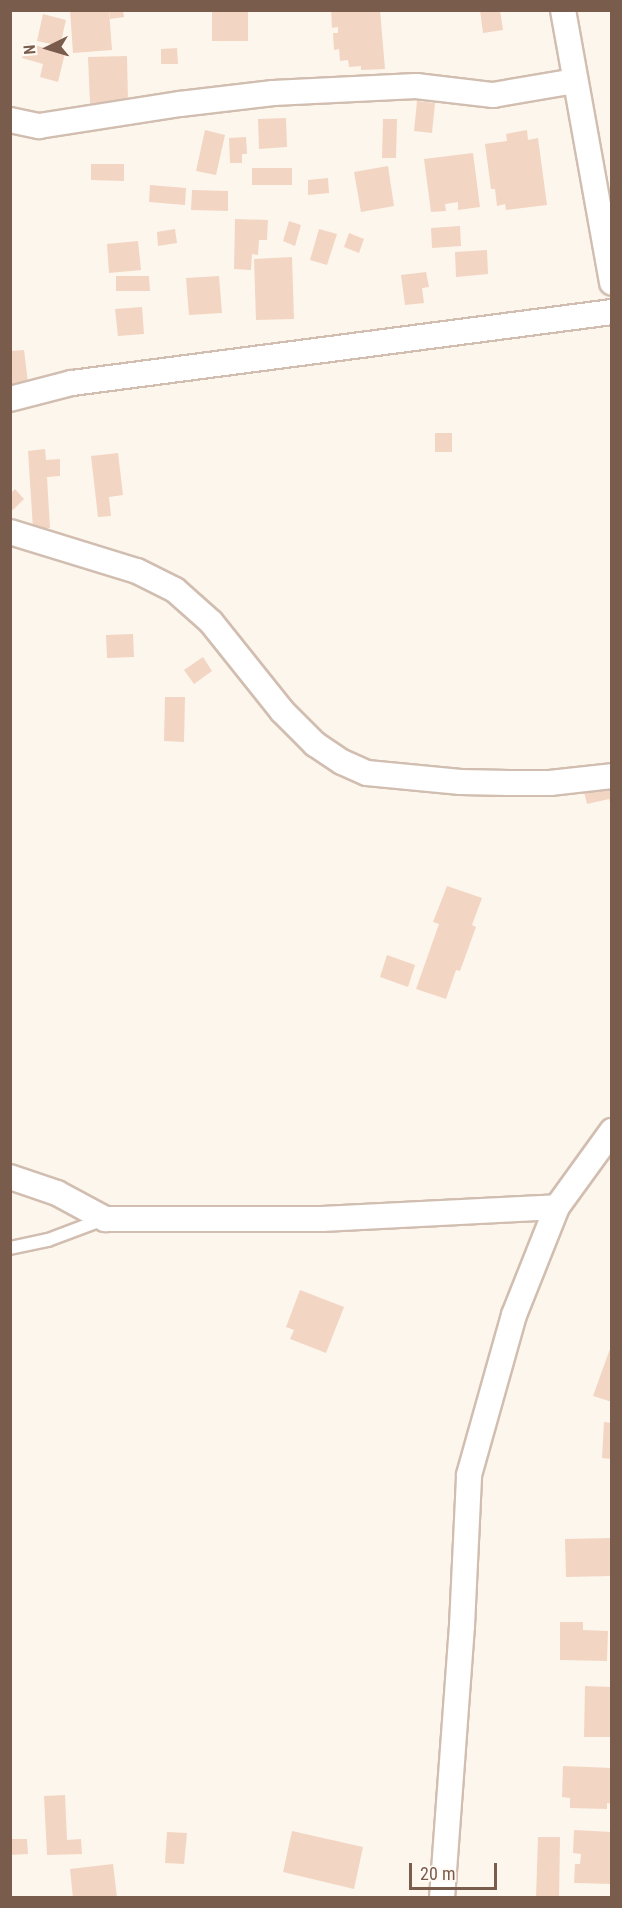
<!DOCTYPE html>
<style>
body{margin:0}
#map{position:relative;width:622px;height:1908px;overflow:hidden;background:#fdf6ec;font-family:"Roboto Condensed",sans-serif}
div>[style]{position:absolute}
.building>*{inset:0;background:#f3d5c3}
.roads{filter:drop-shadow(2px 0 #d1beb0) drop-shadow(-2px 0 #d1beb0) drop-shadow(0 2px #d1beb0) drop-shadow(0 -2px #d1beb0)}
.service>*{height:12px;margin:-6px;padding:0 6px;transform-origin:6px;border-radius:6px;background:#fff}
.minor>*{height:24px;margin:-12px;padding:0 12px;transform-origin:12px;border-radius:12px;background:#fff}
span{translate:-50% -50%;white-space:nowrap;text-align:center;line-height:1.15;-webkit-text-stroke:6px #fffaf3;paint-order:stroke}
.frame{position:absolute;inset:0;border:12px solid #7a5c4d;pointer-events:none}
.north{position:absolute;left:18px;top:18px;width:60px;height:60px;-webkit-text-stroke:4px #fffaf3;paint-order:stroke;rotate:265deg;font-size:16px;font-weight:700;line-height:24px;text-align:center;color:#7a5c4d}
.north::after{content:'';display:block;margin:auto;width:21px;height:27px;background:#7a5c4d;clip-path:polygon(50% 0,100% 100%,50% 72%,0 100%)}
.scale{position:absolute;left:409px;top:1863px;width:88px;height:27px;box-sizing:border-box;border:3px solid #7a5c4d;border-top:0;padding-left:8px;font-size:18px;line-height:21px;white-space:nowrap;color:#7a5c4d;-webkit-text-stroke:4px #fffaf3;paint-order:stroke}
</style>
<div id="map">
<div class="building">
<div style="clip-path:polygon(70px 10px,109px 10px,112px 50px,73px 53px)"></div>
<div style="clip-path:polygon(109px 10px,123px 10px,124px 17px,110px 19px)"></div>
<div style="clip-path:polygon(212px 10px,248px 10px,248px 41px,212px 41px)"></div>
<div style="clip-path:polygon(331px 10px,380px 10px,385px 69px,361px 70px,361px 66px,349px 67px,348px 60px,340px 61px,339px 49px,334px 50px,333px 33px,338px 33px,338px 27px,332px 28px)"></div>
<div style="clip-path:polygon(480px 10px,500px 10px,503px 30px,483px 33px)"></div>
<div style="clip-path:polygon(43px 14px,66px 20px,60px 46px,37px 41px)"></div>
<div style="clip-path:polygon(26px 43px,65px 53px,58px 82px,40px 77px,43px 64px,22px 58px)"></div>
<div style="clip-path:polygon(177px 48px,178px 64px,161px 64px,161px 49px)"></div>
<div style="clip-path:polygon(127px 56px,128px 102px,90px 103px,88px 57px)"></div>
<div style="clip-path:polygon(417px 101px,435px 103px,432px 133px,414px 131px)"></div>
<div style="clip-path:polygon(286px 118px,287px 147px,259px 149px,258px 119px)"></div>
<div style="clip-path:polygon(383px 119px,397px 119px,396px 158px,382px 158px)"></div>
<div style="clip-path:polygon(205px 130px,225px 135px,216px 175px,196px 171px)"></div>
<div style="clip-path:polygon(527px 130px,528px 140px,538px 138px,547px 205px,506px 210px,505px 204px,497px 206px,495px 189px,491px 189px,485px 144px,507px 141px,506px 134px)"></div>
<div style="clip-path:polygon(246px 137px,247px 154px,242px 154px,242px 163px,230px 163px,229px 138px)"></div>
<div style="clip-path:polygon(473px 153px,480px 207px,458px 210px,458px 202px,445px 204px,446px 211px,431px 212px,424px 159px)"></div>
<div style="clip-path:polygon(91px 164px,124px 164px,124px 181px,91px 180px)"></div>
<div style="clip-path:polygon(388px 166px,394px 206px,361px 212px,354px 172px)"></div>
<div style="clip-path:polygon(252px 168px,292px 168px,292px 185px,252px 185px)"></div>
<div style="clip-path:polygon(328px 178px,329px 193px,308px 195px,308px 180px)"></div>
<div style="clip-path:polygon(150px 185px,186px 188px,185px 205px,149px 202px)"></div>
<div style="clip-path:polygon(192px 190px,228px 191px,228px 211px,191px 210px)"></div>
<div style="clip-path:polygon(235px 219px,268px 220px,267px 240px,259px 240px,258px 255px,252px 254px,251px 270px,234px 269px)"></div>
<div style="clip-path:polygon(289px 221px,301px 225px,295px 246px,283px 241px)"></div>
<div style="clip-path:polygon(460px 226px,461px 246px,432px 248px,431px 228px)"></div>
<div style="clip-path:polygon(175px 229px,177px 243px,158px 246px,157px 232px)"></div>
<div style="clip-path:polygon(319px 229px,337px 234px,327px 265px,310px 260px)"></div>
<div style="clip-path:polygon(349px 233px,364px 239px,359px 253px,344px 247px)"></div>
<div style="clip-path:polygon(138px 241px,141px 270px,109px 273px,107px 244px)"></div>
<div style="clip-path:polygon(487px 250px,488px 274px,456px 277px,455px 252px)"></div>
<div style="clip-path:polygon(292px 257px,294px 319px,256px 320px,254px 259px)"></div>
<div style="clip-path:polygon(426px 272px,429px 287px,422px 288px,424px 303px,405px 305px,401px 275px)"></div>
<div style="clip-path:polygon(116px 276px,149px 276px,150px 291px,116px 291px)"></div>
<div style="clip-path:polygon(219px 276px,222px 313px,189px 315px,186px 278px)"></div>
<div style="clip-path:polygon(142px 307px,144px 334px,118px 336px,115px 309px)"></div>
<div style="clip-path:polygon(24px 350px,28px 383px,10px 385px,10px 351px)"></div>
<div style="clip-path:polygon(435px 433px,452px 433px,452px 452px,435px 452px)"></div>
<div style="clip-path:polygon(45px 449px,46px 460px,60px 459px,60px 476px,47px 477px,50px 528px,33px 529px,28px 451px)"></div>
<div style="clip-path:polygon(118px 453px,123px 495px,109px 497px,111px 516px,98px 517px,91px 456px)"></div>
<div style="clip-path:polygon(15px 489px,24px 499px,13px 510px,10px 507px,10px 494px)"></div>
<div style="clip-path:polygon(133px 634px,134px 657px,107px 658px,106px 635px)"></div>
<div style="clip-path:polygon(203px 657px,212px 671px,194px 684px,184px 670px)"></div>
<div style="clip-path:polygon(165px 697px,185px 697px,184px 742px,164px 741px)"></div>
<div style="clip-path:polygon(612px 780px,612px 807px,609px 799px,587px 804px,583px 787px)"></div>
<div style="clip-path:polygon(447px 886px,482px 898px,472px 925px,476px 927px,460px 971px,456px 970px,446px 999px,416px 989px,439px 924px,433px 922px)"></div>
<div style="clip-path:polygon(387px 955px,415px 965px,408px 987px,380px 977px)"></div>
<div style="clip-path:polygon(300px 1290px,344px 1307px,326px 1353px,290px 1339px,294px 1330px,286px 1327px)"></div>
<div style="clip-path:polygon(611px 1346px,612px 1346px,612px 1402px,593px 1396px)"></div>
<div style="clip-path:polygon(604px 1422px,612px 1423px,612px 1459px,602px 1458px)"></div>
<div style="clip-path:polygon(610px 1538px,611px 1576px,566px 1577px,565px 1539px)"></div>
<div style="clip-path:polygon(560px 1622px,583px 1622px,583px 1630px,608px 1631px,607px 1661px,560px 1660px)"></div>
<div style="clip-path:polygon(585px 1686px,612px 1687px,612px 1737px,584px 1737px)"></div>
<div style="clip-path:polygon(563px 1766px,612px 1768px,612px 1804px,607px 1803px,607px 1809px,570px 1808px,570px 1798px,562px 1797px)"></div>
<div style="clip-path:polygon(65px 1795px,67px 1840px,81px 1839px,82px 1854px,47px 1855px,44px 1796px)"></div>
<div style="clip-path:polygon(574px 1830px,612px 1832px,612px 1884px,574px 1883px,575px 1864px,580px 1864px,581px 1854px,573px 1853px)"></div>
<div style="clip-path:polygon(292px 1831px,363px 1847px,354px 1889px,283px 1872px)"></div>
<div style="clip-path:polygon(167px 1832px,187px 1833px,184px 1864px,165px 1863px)"></div>
<div style="clip-path:polygon(538px 1837px,560px 1837px,559px 1898px,536px 1898px)"></div>
<div style="clip-path:polygon(10px 1839px,27px 1839px,28px 1854px,10px 1855px)"></div>
<div style="clip-path:polygon(113px 1864px,117px 1898px,73px 1898px,70px 1869px)"></div>
</div>
<div class="roads">
<div class="service">
<div style="left:10px;top:1248px;width:39px;rotate:-12deg"></div>
<div style="left:48px;top:1240px;width:60px;rotate:-20.6deg"></div>
</div>
<div class="minor">
<div style="left:563px;top:10px;width:277px;rotate:79.8deg"></div>
<div style="left:10px;top:120px;width:30px;rotate:12deg"></div>
<div style="left:39px;top:126px;width:143px;rotate:-8.9deg"></div>
<div style="left:180px;top:104px;width:94px;rotate:-6.7deg"></div>
<div style="left:273px;top:93px;width:143px;rotate:-2.8deg"></div>
<div style="left:416px;top:86px;width:78px;rotate:6.7deg"></div>
<div style="left:493px;top:95px;width:83px;rotate:-9.7deg"></div>
<div style="left:10px;top:399px;width:64px;rotate:-14.5deg"></div>
<div style="left:72px;top:383px;width:545px;rotate:-7.49deg"></div>
<div style="left:10px;top:532px;width:133px;rotate:17.1deg"></div>
<div style="left:137px;top:571px;width:42px;rotate:26.6deg"></div>
<div style="left:175px;top:590px;width:48px;rotate:41.6deg"></div>
<div style="left:211px;top:622px;width:114px;rotate:51.4deg"></div>
<div style="left:282px;top:711px;width:47px;rotate:45deg"></div>
<div style="left:315px;top:744px;width:32px;rotate:34deg"></div>
<div style="left:342px;top:762px;width:27px;rotate:24deg"></div>
<div style="left:367px;top:773px;width:94px;rotate:5.5deg"></div>
<div style="left:461px;top:782px;width:48px;rotate:1.2deg"></div>
<div style="left:509px;top:783px;width:41px"></div>
<div style="left:550px;top:783px;width:62px;rotate:-6.4deg"></div>
<div style="left:10px;top:1177px;width:50px;rotate:18.8deg"></div>
<div style="left:57px;top:1193px;width:55px;rotate:28.4deg"></div>
<div style="left:105px;top:1219px;width:217px"></div>
<div style="left:322px;top:1219px;width:235px;rotate:-2.9deg"></div>
<div style="left:442px;top:1898px;width:273px;rotate:-85.8deg"></div>
<div style="left:462px;top:1626px;width:151px;rotate:-87.3deg"></div>
<div style="left:469px;top:1475px;width:166px;rotate:-74.3deg"></div>
<div style="left:514px;top:1315px;width:116px;rotate:-68.3deg"></div>
<div style="left:557px;top:1207px;width:94px;rotate:-54.1deg"></div>
</div>
</div>
<div class="frame"></div>
<div class="north">N</div>
<div class="scale">20 m</div>
</div>
